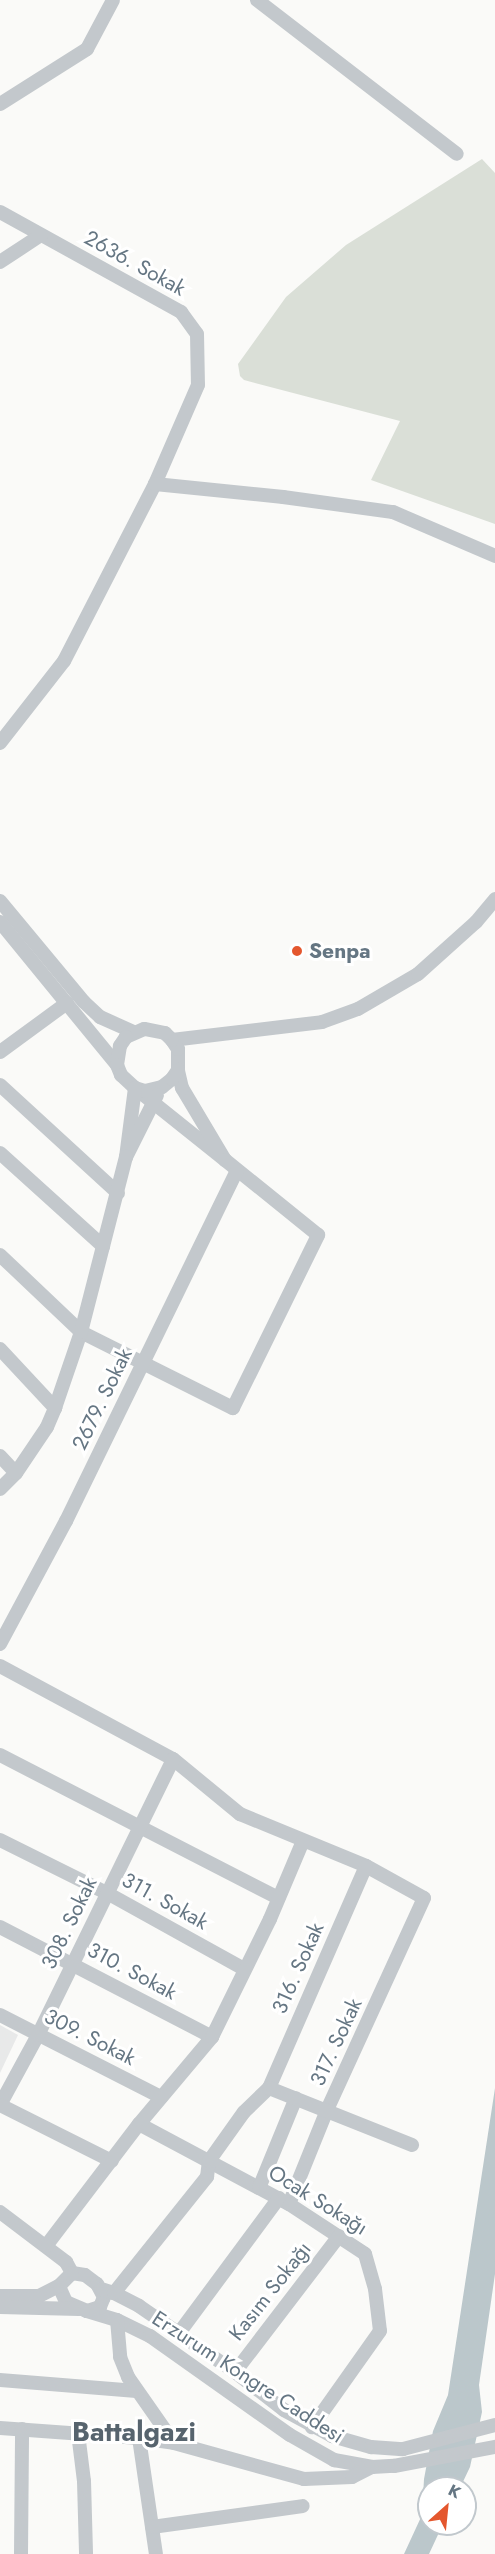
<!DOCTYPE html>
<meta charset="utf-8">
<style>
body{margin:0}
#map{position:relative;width:495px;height:2554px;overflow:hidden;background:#fafaf8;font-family:Jost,sans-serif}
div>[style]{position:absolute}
.built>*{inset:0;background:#e8e9e9}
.green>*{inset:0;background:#dadfd7}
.water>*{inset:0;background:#bbc7cb}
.minor>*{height:14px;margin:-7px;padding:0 7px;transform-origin:7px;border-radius:7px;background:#c3c8cc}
.dots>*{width:16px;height:16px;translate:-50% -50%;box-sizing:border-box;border:3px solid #fff;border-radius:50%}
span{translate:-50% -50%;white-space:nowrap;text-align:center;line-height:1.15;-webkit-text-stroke:6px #fff;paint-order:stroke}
.street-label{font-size:21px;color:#657683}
.poi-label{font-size:21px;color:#657683;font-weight:700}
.left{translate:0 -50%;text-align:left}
.district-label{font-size:27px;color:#57646e;font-weight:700}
.north{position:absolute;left:417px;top:2476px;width:60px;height:60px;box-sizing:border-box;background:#fff;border:2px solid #c1c8cd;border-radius:50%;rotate:27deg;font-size:16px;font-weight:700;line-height:24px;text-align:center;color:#657683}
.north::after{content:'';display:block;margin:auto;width:21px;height:27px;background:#e4572e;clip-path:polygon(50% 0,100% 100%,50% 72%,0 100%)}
</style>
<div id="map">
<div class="built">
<div style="clip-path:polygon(0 2025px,18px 2035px,0 2073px)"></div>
</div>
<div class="green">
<div style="clip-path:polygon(482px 159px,495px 173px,495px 524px,371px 480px,400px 421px,244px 380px,240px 376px,238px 364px,286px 297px,346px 245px)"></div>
</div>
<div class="water">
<div style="clip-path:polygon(495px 2088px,495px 2274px,479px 2385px,482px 2412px,470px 2467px,460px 2488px,429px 2488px,429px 2524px,443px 2524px,429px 2554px,404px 2554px,422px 2515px,424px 2479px,433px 2431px,448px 2395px)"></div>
</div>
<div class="minor">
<div style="left:257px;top:0;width:252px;rotate:37.6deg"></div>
<div style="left:0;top:104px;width:103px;rotate:-32.3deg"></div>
<div style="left:87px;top:49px;width:55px;rotate:-62deg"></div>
<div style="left:0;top:212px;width:207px;rotate:28.9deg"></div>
<div style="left:181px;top:312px;width:27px;rotate:54deg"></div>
<div style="left:197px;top:334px;width:51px;rotate:88.9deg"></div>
<div style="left:198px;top:385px;width:108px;rotate:113.5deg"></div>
<div style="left:155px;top:484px;width:199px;rotate:117.2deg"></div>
<div style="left:64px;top:661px;width:104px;rotate:128deg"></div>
<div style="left:0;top:262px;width:49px;rotate:-33.4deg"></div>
<div style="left:155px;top:484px;width:129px;rotate:5.8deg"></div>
<div style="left:283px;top:497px;width:111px;rotate:7.8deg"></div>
<div style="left:393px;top:512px;width:111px;rotate:23.3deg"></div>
<div style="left:0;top:901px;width:131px;rotate:50.3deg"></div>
<div style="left:84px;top:1002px;width:22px;rotate:43deg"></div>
<div style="left:100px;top:1017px;width:37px;rotate:24deg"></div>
<div style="left:0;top:922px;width:185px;rotate:50.7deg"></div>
<div style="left:172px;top:1040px;width:151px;rotate:-6.8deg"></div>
<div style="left:322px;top:1022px;width:38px;rotate:-20deg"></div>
<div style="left:358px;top:1009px;width:69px;rotate:-30.3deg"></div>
<div style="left:418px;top:974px;width:78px;rotate:-41.9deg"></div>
<div style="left:476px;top:922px;width:30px;rotate:-50deg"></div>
<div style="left:0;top:1052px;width:83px;rotate:-36.2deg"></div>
<div style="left:0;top:1085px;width:160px;rotate:42.5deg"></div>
<div style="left:135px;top:1088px;width:115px;rotate:38.7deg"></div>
<div style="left:225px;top:1160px;width:84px;rotate:-120.8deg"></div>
<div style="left:182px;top:1088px;width:18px;rotate:-103deg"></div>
<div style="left:178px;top:1070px;width:21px;rotate:-90deg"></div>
<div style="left:178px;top:1049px;width:11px;rotate:-124deg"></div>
<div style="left:172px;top:1040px;width:10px;rotate:-135deg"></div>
<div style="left:165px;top:1033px;width:21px;rotate:-169deg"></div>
<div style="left:144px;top:1029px;width:20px;rotate:156deg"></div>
<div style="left:126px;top:1037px;width:11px;rotate:124deg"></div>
<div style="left:120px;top:1046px;width:19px;rotate:99deg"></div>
<div style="left:117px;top:1065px;width:11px;rotate:68deg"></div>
<div style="left:121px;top:1075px;width:19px;rotate:43deg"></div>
<div style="left:135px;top:1088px;width:10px;rotate:17deg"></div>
<div style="left:145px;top:1091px;width:17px;rotate:-13deg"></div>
<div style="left:162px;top:1087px;width:13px;rotate:-39deg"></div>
<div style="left:172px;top:1079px;width:11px;rotate:-56deg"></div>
<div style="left:135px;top:1088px;width:70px;rotate:97.4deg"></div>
<div style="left:126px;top:1157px;width:69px;rotate:-63.4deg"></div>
<div style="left:0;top:1153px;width:139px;rotate:42.1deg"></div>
<div style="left:0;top:1255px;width:112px;rotate:43.5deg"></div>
<div style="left:81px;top:1332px;width:170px;rotate:26.6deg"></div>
<div style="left:233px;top:1408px;width:193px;rotate:-63.8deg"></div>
<div style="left:318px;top:1235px;width:119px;rotate:-141.1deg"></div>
<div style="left:0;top:1349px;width:81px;rotate:47deg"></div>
<div style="left:0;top:1456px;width:23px;rotate:47deg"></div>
<div style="left:0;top:1489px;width:23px;rotate:-45deg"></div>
<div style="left:16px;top:1473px;width:55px;rotate:-56deg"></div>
<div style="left:47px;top:1427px;width:21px;rotate:-67deg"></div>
<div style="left:55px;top:1408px;width:80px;rotate:-71.1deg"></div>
<div style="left:81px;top:1332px;width:181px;rotate:-75.6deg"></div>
<div style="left:0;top:1644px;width:140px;rotate:-61.8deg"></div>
<div style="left:66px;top:1521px;width:390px;rotate:-64deg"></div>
<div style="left:0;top:1666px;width:196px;rotate:28.3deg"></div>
<div style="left:173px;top:1759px;width:87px;rotate:39.4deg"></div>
<div style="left:240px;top:1814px;width:136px;rotate:22.4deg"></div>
<div style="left:366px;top:1866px;width:66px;rotate:28.9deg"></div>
<div style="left:424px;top:1898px;width:233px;rotate:114.6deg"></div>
<div style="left:327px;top:2110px;width:101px;rotate:112deg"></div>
<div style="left:0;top:1755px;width:313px;rotate:27.2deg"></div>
<div style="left:0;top:1840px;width:119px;rotate:26.4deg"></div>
<div style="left:107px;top:1893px;width:157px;rotate:29deg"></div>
<div style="left:0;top:1927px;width:239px;rotate:27.4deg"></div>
<div style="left:0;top:2015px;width:181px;rotate:27deg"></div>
<div style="left:269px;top:2088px;width:242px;rotate:-66.4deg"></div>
<div style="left:0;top:2105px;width:80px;rotate:-61.5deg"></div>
<div style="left:38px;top:2035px;width:307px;rotate:-63.9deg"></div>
<div style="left:0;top:2105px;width:125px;rotate:26.6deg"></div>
<div style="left:139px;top:2124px;width:170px;rotate:28.1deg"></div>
<div style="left:289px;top:2204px;width:91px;rotate:33.3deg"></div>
<div style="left:365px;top:2254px;width:36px;rotate:74deg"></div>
<div style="left:375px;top:2289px;width:42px;rotate:83.2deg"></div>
<div style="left:380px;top:2331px;width:118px;rotate:125.3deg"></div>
<div style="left:259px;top:2188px;width:97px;rotate:-67.7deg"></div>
<div style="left:0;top:2212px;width:83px;rotate:37.1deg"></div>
<div style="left:66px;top:2262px;width:13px;rotate:61deg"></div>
<div style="left:46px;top:2246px;width:153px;rotate:-52.7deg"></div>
<div style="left:139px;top:2124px;width:114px;rotate:-50deg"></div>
<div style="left:212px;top:2037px;width:131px;rotate:-63.8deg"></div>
<div style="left:270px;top:1919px;width:85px;rotate:-67.1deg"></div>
<div style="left:72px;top:2273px;width:13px;rotate:9deg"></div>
<div style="left:85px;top:2275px;width:15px;rotate:37deg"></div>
<div style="left:97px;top:2284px;width:15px;rotate:62deg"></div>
<div style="left:104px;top:2297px;width:11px;rotate:112deg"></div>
<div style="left:100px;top:2307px;width:14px;rotate:163deg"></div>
<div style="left:87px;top:2311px;width:23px;rotate:-157deg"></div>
<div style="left:66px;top:2302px;width:17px;rotate:-114deg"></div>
<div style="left:59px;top:2286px;width:18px;rotate:-45deg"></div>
<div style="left:101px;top:2289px;width:14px;rotate:17deg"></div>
<div style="left:114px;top:2293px;width:28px;rotate:27deg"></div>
<div style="left:139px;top:2306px;width:116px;rotate:34.5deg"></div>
<div style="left:235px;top:2372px;width:62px;rotate:37.8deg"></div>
<div style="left:284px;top:2410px;width:55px;rotate:28.4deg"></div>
<div style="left:332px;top:2436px;width:41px;rotate:15.8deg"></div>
<div style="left:371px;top:2447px;width:32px;rotate:4deg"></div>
<div style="left:403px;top:2449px;width:95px;rotate:-14.6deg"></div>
<div style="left:114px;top:2293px;width:149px;rotate:-51.3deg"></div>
<div style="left:207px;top:2177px;width:16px;rotate:-83deg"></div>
<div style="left:209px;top:2161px;width:60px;rotate:-54.5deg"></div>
<div style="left:244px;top:2112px;width:35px;rotate:-44deg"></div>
<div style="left:269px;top:2088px;width:154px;rotate:21.7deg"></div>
<div style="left:0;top:2296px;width:39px"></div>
<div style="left:39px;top:2296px;width:22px;rotate:-27deg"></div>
<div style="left:0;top:2307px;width:79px;rotate:1.5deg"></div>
<div style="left:87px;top:2311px;width:31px;rotate:17deg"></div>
<div style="left:117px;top:2320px;width:37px;rotate:26deg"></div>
<div style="left:150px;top:2336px;width:171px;rotate:35.3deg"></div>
<div style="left:290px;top:2435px;width:51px;rotate:29.6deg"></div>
<div style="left:334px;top:2460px;width:39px;rotate:10deg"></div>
<div style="left:372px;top:2467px;width:22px;rotate:-3deg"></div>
<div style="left:394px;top:2466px;width:103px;rotate:-10.7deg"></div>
<div style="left:117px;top:2320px;width:37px;rotate:85deg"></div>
<div style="left:120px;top:2357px;width:22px;rotate:68deg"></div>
<div style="left:128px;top:2377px;width:80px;rotate:55.1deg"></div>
<div style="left:179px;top:2333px;width:168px;rotate:-53.5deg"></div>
<div style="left:235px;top:2372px;width:171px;rotate:-52.6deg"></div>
<div style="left:0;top:2380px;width:137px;rotate:4.6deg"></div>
<div style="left:0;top:2428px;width:139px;rotate:4.1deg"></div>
<div style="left:139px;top:2438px;width:35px;rotate:8deg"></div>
<div style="left:174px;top:2443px;width:135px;rotate:15.5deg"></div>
<div style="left:304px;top:2479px;width:48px;rotate:-2.4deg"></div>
<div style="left:352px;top:2477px;width:22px;rotate:-27deg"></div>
<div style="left:78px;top:2433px;width:48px;rotate:82.9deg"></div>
<div style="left:84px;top:2481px;width:73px;rotate:88.4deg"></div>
<div style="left:139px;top:2438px;width:117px;rotate:81.7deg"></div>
<div style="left:152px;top:2527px;width:152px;rotate:-7.9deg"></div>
<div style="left:21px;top:2554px;width:125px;rotate:-89.5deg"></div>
</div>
<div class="dots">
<div style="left:297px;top:951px;background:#e4572e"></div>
</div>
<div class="street-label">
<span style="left:135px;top:263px;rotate:29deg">2636. Sokak</span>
<span style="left:102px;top:1399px;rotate:-64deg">2679. Sokak</span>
<span style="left:165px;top:1901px;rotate:29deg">311. Sokak</span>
<span style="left:69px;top:1923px;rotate:-64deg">308. Sokak</span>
<span style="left:298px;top:1968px;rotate:-66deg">316. Sokak</span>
<span style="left:132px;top:1971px;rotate:28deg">310. Sokak</span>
<span style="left:90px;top:2037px;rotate:27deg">309. Sokak</span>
<span style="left:336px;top:2042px;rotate:-65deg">317. Sokak</span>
<span style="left:318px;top:2200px;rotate:32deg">Ocak Sokağı</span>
<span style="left:270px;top:2291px;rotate:-52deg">Kasım Sokağı</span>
<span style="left:248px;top:2377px;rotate:33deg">Erzurum Kongre Caddesi</span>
</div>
<div class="poi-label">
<span class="left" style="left:309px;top:951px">Senpa</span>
</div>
<div class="district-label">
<span style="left:134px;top:2432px">Battalgazi</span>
</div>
<div class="north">K</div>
</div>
